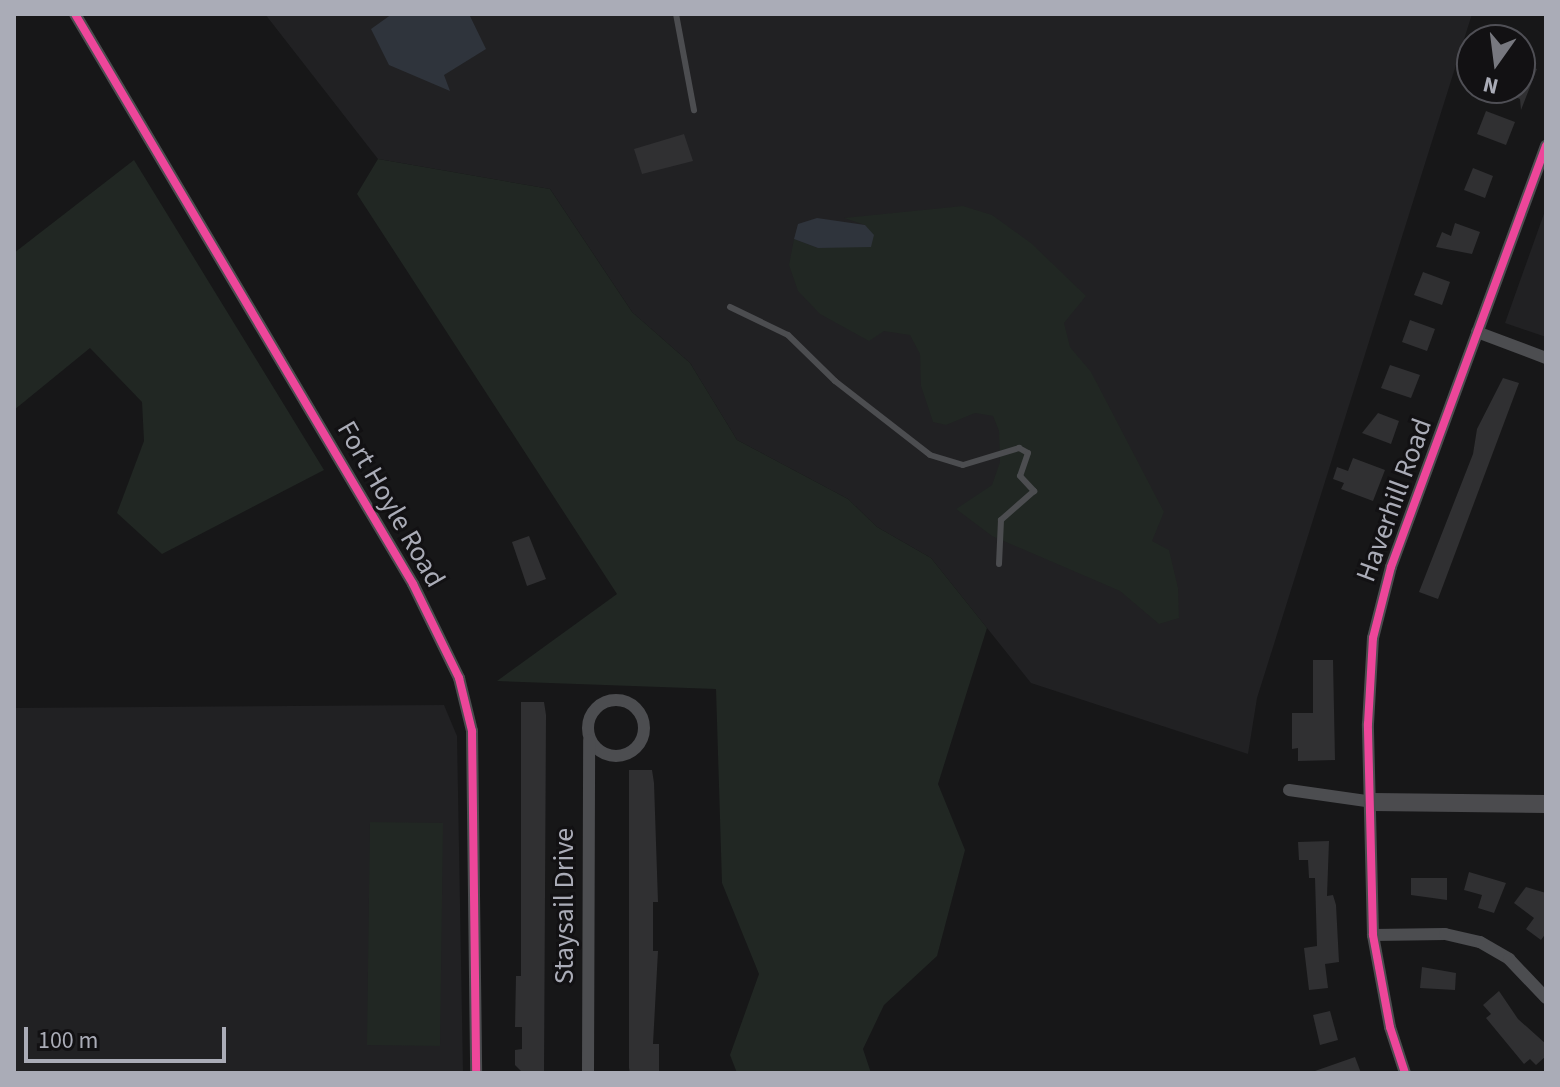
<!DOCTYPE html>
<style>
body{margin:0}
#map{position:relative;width:1560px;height:1087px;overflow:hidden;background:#171718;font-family:"Source Sans 3",sans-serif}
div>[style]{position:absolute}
.built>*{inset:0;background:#212123}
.green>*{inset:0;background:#212723}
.water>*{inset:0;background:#2f343c}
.building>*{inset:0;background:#303032}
.lane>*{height:6px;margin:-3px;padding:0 3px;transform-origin:3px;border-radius:3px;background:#4c4d50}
.street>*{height:12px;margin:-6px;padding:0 6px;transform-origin:6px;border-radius:6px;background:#4c4d50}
.street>.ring{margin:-6px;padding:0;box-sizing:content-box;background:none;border:12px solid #4c4d50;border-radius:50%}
.secondary>*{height:18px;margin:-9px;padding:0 9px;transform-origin:9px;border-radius:9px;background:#4b4b4e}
.cycleway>*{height:8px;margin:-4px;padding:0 4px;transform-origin:4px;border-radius:4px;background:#ed469a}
span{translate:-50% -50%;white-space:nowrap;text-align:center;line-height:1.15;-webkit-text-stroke:6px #121113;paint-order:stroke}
.street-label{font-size:28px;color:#aaacb7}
.frame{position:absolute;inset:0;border:16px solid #aaacb7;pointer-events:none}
.north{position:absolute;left:1456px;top:24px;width:80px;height:80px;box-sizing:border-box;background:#121113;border:2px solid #4f4f55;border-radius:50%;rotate:194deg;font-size:22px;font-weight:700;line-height:32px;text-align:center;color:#aaacb7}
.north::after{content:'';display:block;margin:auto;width:28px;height:36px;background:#77787f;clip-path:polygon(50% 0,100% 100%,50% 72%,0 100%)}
.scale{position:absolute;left:24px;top:1027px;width:202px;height:36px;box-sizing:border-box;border:4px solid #aaacb7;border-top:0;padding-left:10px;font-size:24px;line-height:28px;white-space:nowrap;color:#aaacb7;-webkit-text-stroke:6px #121113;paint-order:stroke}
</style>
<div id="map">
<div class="built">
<div style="clip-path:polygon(265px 14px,1472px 14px,1257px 698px,1248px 754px,1031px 683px,931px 558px,877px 527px,848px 499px,737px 440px,690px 363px,632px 312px,550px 189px,378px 159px)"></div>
<div style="clip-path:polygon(1546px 208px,1546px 337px,1505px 323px)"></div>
<div style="clip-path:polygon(444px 705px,457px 736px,463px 1073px,14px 1073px,14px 708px)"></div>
</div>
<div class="green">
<div style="clip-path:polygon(378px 159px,550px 189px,632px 312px,690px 363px,737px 440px,848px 499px,877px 527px,931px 558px,987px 628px,938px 784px,965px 850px,937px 956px,884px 1005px,863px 1049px,871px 1073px,737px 1073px,730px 1055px,759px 974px,722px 883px,716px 689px,497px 681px,617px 594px,357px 194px)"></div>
<div style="clip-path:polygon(134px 160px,324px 470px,162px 554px,117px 513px,144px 441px,142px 402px,90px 348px,14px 410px,14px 253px)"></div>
<div style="clip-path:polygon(963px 206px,992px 215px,1031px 243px,1086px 296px,1064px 323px,1070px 347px,1091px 372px,1164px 512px,1152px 541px,1169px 550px,1178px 588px,1179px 618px,1159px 624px,1120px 591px,992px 536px,956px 509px,992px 485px,1000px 462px,999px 431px,993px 416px,975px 413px,946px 425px,933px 422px,921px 386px,920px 354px,910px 335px,884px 331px,869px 341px,820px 314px,798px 291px,789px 265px,794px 239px,818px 248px,842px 246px,865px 225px,844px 218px)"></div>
<div style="clip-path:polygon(370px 822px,443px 823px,440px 1046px,367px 1045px)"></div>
</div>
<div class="water">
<div style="clip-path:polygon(392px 14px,469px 14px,486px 49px,444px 75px,450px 91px,389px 65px,371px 29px)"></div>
<div style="clip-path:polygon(817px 218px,865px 225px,874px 235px,871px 247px,818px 248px,794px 239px,798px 224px)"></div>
</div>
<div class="building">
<div style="clip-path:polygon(1520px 62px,1537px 69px,1521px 110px,1520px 99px,1494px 88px,1520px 88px)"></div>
<div style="clip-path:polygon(1486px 111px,1515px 122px,1506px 145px,1477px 134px)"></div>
<div style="clip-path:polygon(684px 134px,693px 161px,642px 174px,634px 149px)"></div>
<div style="clip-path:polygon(1473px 168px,1493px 176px,1485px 198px,1464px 190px)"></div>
<div style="clip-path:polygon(1455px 223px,1480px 232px,1472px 254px,1436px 247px,1442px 232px,1451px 236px)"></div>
<div style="clip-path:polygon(1423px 272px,1450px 282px,1442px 305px,1414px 295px)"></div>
<div style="clip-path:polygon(1410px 320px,1435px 329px,1427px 351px,1402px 342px)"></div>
<div style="clip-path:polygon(1390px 365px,1420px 375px,1411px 398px,1381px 388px)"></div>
<div style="clip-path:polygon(1503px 378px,1519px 383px,1438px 599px,1419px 592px,1473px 454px,1477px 429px)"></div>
<div style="clip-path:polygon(1378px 413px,1399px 421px,1391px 444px,1362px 433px)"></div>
<div style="clip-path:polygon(1353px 458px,1385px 470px,1373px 501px,1341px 489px,1344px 483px,1333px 479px,1337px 467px,1348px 471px)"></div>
<div style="clip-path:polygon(529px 536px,546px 579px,527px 586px,512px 542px)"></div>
<div style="clip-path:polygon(1313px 660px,1333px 660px,1335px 760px,1298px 761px,1298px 748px,1292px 749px,1292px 713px,1313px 713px)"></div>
<div style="clip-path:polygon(521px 702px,544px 702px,546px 715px,544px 1073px,523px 1073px,515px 1065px,515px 1050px,522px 1049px,522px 1027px,515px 1027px,516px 976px,521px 976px)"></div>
<div style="clip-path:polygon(629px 770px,652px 770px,654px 783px,658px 902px,653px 902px,653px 951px,658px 951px,653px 1044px,659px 1044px,659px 1073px,630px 1073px,629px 1068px)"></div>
<div style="clip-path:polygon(1329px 841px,1327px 896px,1333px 895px,1336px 905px,1339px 962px,1325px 964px,1328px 988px,1309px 990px,1304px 948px,1317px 946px,1315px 878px,1309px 878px,1308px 860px,1299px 860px,1298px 842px)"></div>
<div style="clip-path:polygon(1469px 872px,1506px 883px,1494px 913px,1478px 908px,1482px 895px,1464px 890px)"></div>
<div style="clip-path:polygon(1411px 878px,1447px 878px,1447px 900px,1411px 895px)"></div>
<div style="clip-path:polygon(1526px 887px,1546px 893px,1546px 933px,1541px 940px,1526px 929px,1534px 918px,1514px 903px)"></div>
<div style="clip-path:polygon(1422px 967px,1456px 973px,1455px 990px,1420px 988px)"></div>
<div style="clip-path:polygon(1499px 991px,1518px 1019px,1546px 1044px,1546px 1056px,1536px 1065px,1530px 1059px,1524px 1064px,1486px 1018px,1491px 1014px,1483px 1005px)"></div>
<div style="clip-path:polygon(1330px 1011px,1338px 1040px,1320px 1045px,1313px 1015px)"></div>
<div style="clip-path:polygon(1355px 1057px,1361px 1073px,1315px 1073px,1315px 1071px)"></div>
</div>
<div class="lane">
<div style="left:676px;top:14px;width:98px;rotate:79.4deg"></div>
<div style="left:730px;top:307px;width:64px;rotate:25.8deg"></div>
<div style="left:788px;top:335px;width:66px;rotate:44.4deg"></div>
<div style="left:835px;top:381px;width:120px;rotate:37.9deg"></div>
<div style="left:930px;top:455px;width:34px;rotate:17deg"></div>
<div style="left:963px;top:465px;width:59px;rotate:-16.9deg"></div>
<div style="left:1019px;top:448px;width:10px;rotate:29deg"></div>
<div style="left:1028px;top:453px;width:24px;rotate:109deg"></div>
<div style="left:1020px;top:476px;width:21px;rotate:47deg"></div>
<div style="left:1034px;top:491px;width:44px;rotate:138.7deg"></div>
<div style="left:1001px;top:520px;width:44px;rotate:92.6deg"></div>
</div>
<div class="street">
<div style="left:75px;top:14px;width:663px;rotate:59.33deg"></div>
<div style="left:413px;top:584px;width:105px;rotate:63.9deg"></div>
<div style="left:459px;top:678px;width:55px;rotate:76.2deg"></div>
<div style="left:472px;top:731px;width:342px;rotate:89.3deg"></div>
<div style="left:1477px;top:332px;width:74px;rotate:20.6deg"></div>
<div class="ring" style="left:588px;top:700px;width:44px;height:44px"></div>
<div style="left:1289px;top:790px;width:85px;rotate:8.1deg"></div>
<div style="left:1373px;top:935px;width:72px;rotate:-0.8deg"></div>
<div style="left:1445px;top:934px;width:36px;rotate:13deg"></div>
<div style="left:1480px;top:942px;width:34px;rotate:30deg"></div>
<div style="left:1509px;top:959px;width:54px;rotate:46.5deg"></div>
<div style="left:588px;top:1073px;width:333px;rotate:-89.8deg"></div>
<div style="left:1405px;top:1073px;width:48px;rotate:-108.1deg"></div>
<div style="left:1390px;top:1027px;width:94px;rotate:-100.5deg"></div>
<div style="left:1373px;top:935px;width:211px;rotate:-91.4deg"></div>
<div style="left:1368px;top:724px;width:86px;rotate:-86.7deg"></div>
<div style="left:1373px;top:638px;width:73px;rotate:-75.8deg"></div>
<div style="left:1391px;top:567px;width:449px;rotate:-69.8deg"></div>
</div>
<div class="secondary">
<div style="left:1373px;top:802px;width:173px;rotate:0.7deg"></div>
</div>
<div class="cycleway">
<div style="left:75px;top:14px;width:663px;rotate:59.33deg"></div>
<div style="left:413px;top:584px;width:105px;rotate:63.9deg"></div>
<div style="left:459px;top:678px;width:55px;rotate:76.2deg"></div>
<div style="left:472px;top:731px;width:342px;rotate:89.3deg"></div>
<div style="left:1405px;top:1073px;width:48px;rotate:-108.1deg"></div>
<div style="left:1390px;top:1027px;width:94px;rotate:-100.5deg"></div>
<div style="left:1373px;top:935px;width:211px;rotate:-91.4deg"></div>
<div style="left:1368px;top:724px;width:86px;rotate:-86.7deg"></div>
<div style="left:1373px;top:638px;width:73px;rotate:-75.8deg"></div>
<div style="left:1391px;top:567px;width:449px;rotate:-69.8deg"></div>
</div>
<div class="street-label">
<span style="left:1394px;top:500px;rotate:-70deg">Haverhill Road</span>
<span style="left:391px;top:504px;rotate:60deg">Fort Hoyle Road</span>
<span style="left:564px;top:906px;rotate:-90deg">Staysail Drive</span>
</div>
<div class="frame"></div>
<div class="north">N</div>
<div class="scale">100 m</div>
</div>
